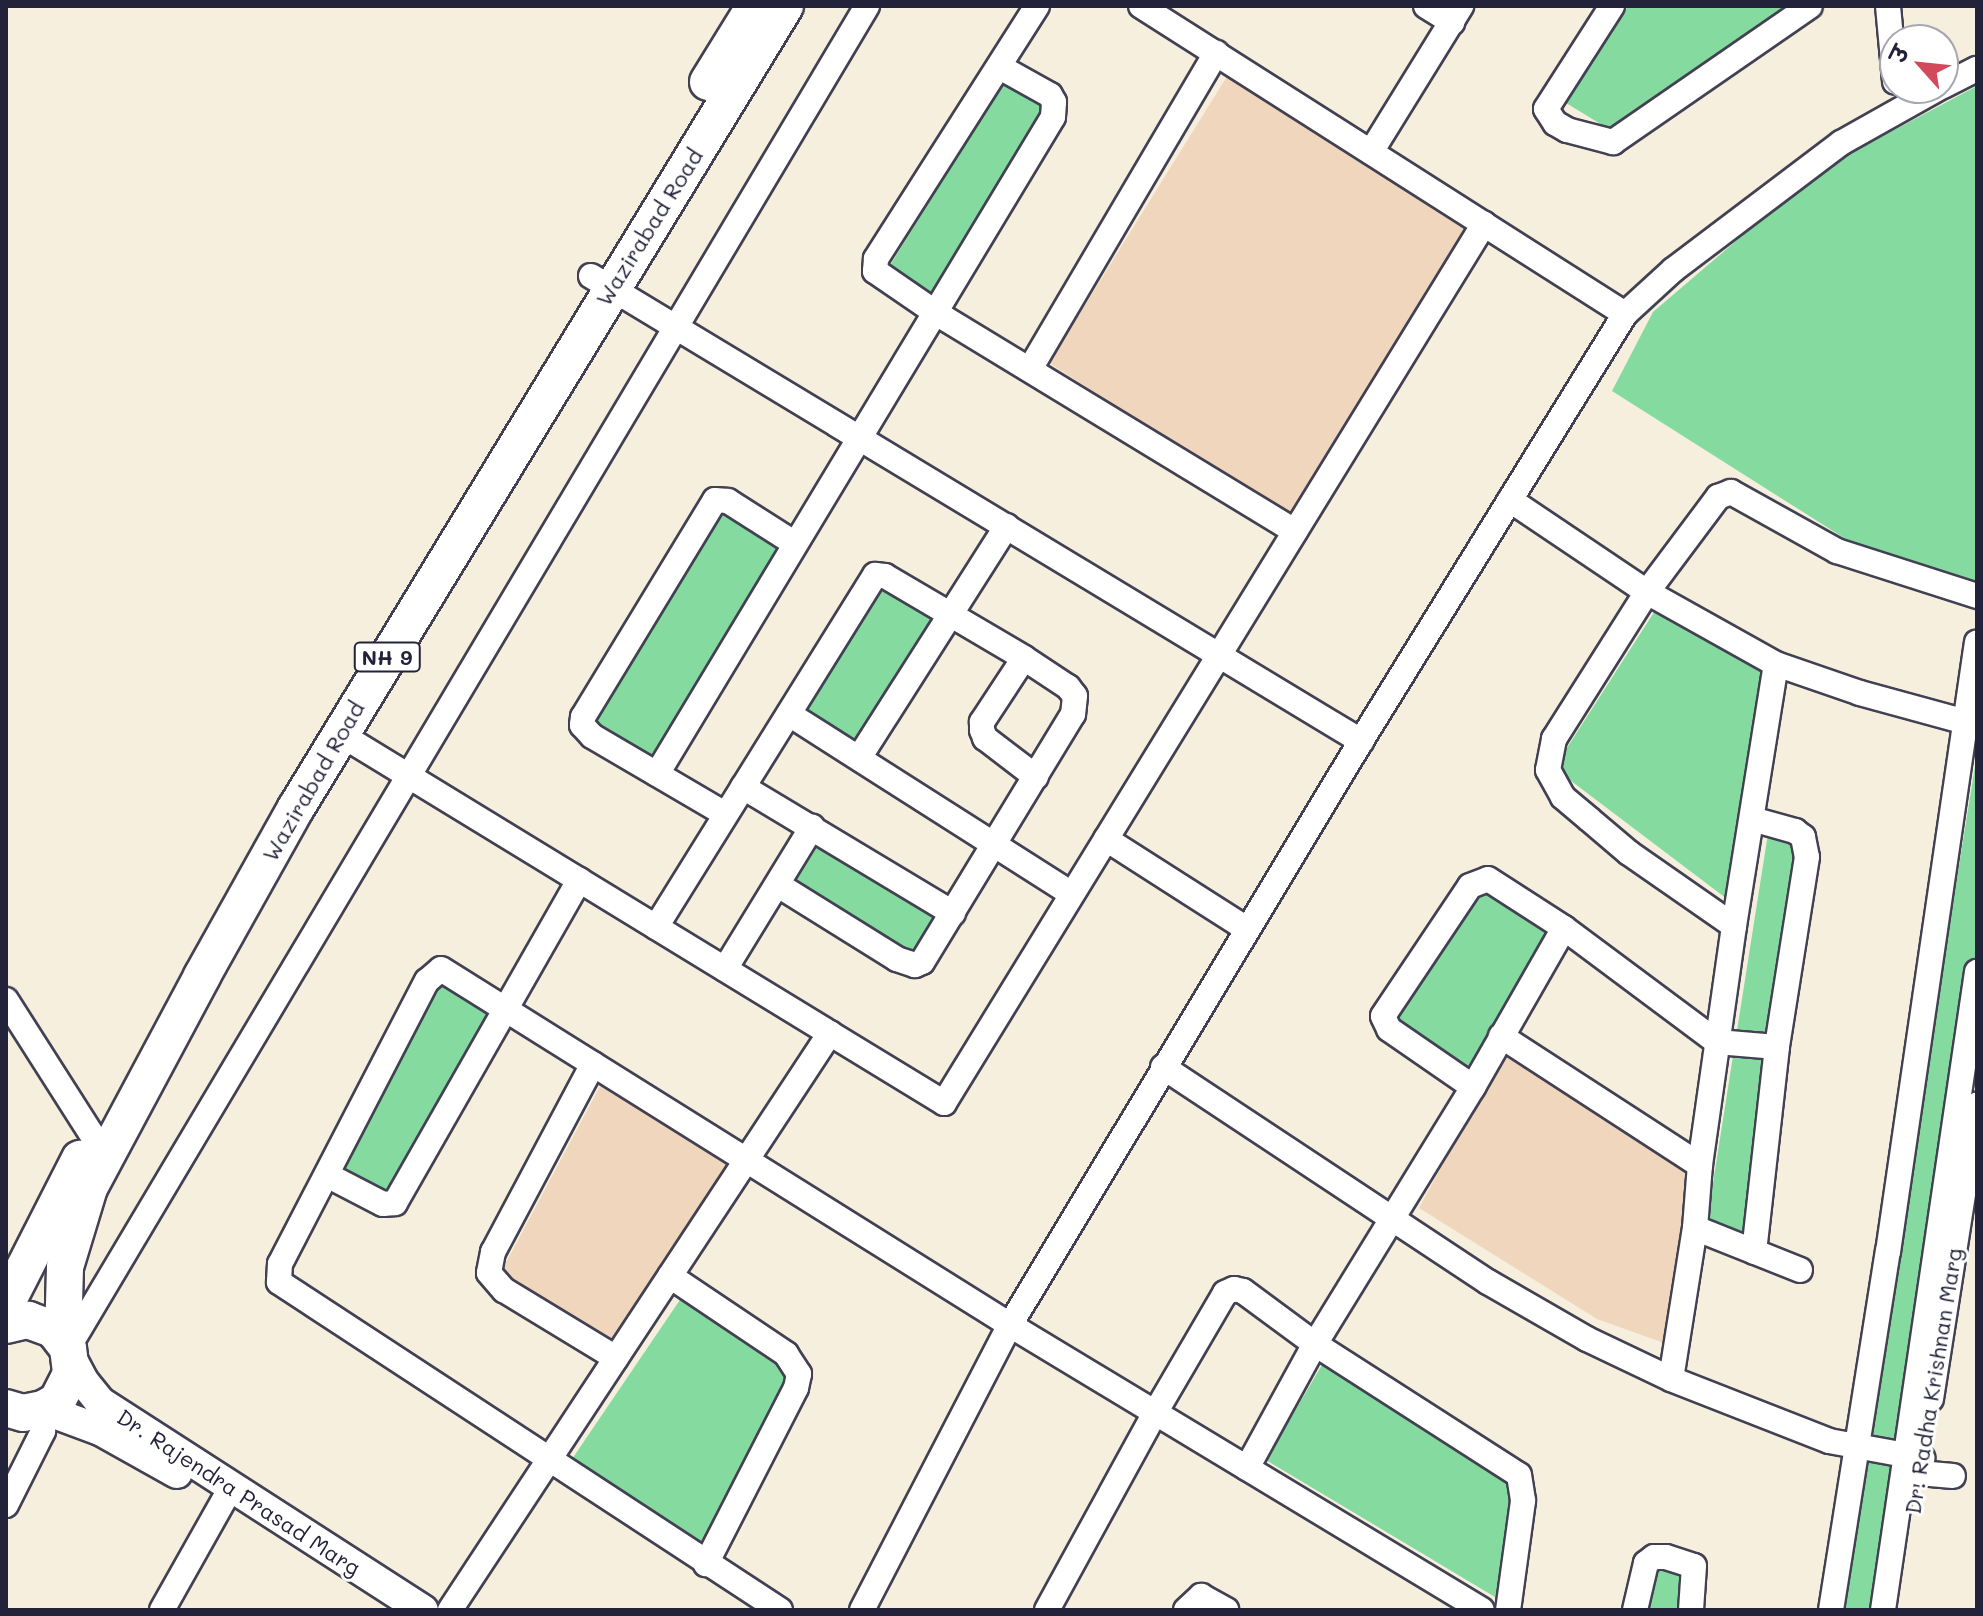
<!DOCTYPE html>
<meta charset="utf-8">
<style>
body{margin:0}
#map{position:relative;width:1983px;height:1616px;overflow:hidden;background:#f6efde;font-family:Mali,"Playpen Sans Deva",sans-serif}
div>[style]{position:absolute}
.built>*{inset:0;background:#f0d6bc}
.green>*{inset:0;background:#85db9f}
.roads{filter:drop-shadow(2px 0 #424153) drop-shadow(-2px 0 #424153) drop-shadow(0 2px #424153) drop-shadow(0 -2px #424153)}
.minor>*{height:24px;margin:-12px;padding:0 12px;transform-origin:12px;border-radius:12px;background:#fff}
.major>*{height:30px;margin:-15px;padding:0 15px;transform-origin:15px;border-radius:15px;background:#fff}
.highway>*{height:36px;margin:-18px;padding:0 18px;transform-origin:18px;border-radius:18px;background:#fff}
span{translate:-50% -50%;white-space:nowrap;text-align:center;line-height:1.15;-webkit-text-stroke:6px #fff;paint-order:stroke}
.shield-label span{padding:2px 6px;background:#fff;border:2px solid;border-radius:6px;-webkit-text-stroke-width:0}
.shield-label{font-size:20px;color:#22223b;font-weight:700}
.street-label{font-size:22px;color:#22223b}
.frame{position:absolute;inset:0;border:8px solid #22223b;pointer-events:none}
.north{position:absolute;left:1879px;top:24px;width:80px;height:80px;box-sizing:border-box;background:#fff;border:2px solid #a7a7b1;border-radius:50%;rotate:297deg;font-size:22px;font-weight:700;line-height:32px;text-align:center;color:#22223b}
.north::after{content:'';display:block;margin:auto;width:28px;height:36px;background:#d1495b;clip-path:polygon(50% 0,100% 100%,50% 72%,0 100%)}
</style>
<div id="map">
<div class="built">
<div style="clip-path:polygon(1231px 70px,1476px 223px,1294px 519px,1049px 363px)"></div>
<div style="clip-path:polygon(1511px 1039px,1696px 1163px,1664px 1343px,1597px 1319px,1419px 1208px)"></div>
<div style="clip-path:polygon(606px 1075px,737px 1159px,613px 1348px,502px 1270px)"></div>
</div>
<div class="green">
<div style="clip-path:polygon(1628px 6px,1791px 6px,1612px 131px,1566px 103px)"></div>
<div style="clip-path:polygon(1008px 74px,1054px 102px,934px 295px,889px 267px)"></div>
<div style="clip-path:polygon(1977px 86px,1977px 587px,1852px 543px,1612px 391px,1653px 312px,1819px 170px)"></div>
<div style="clip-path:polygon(724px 502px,786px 540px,651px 761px,589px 723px)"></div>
<div style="clip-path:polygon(884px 575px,943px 612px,859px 744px,801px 707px)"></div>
<div style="clip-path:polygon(1658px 606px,1768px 673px,1735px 905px,1554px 768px)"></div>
<div style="clip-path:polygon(1977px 754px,1977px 1037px,1892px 1610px,1839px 1610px)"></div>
<div style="clip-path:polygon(1770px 821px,1806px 832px,1742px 1233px,1707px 1221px)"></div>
<div style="clip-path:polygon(823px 838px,943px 914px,913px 960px,794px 884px)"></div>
<div style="clip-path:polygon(1483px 880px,1552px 933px,1466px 1076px,1394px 1021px)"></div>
<div style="clip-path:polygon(446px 967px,497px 1003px,389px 1201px,336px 1172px)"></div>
<div style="clip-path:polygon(686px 1291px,799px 1363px,701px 1547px,570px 1462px)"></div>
<div style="clip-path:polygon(1329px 1353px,1524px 1475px,1505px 1603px,1266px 1460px)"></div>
<div style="clip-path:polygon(1654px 1563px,1691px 1568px,1684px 1610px,1647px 1610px)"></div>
</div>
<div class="roads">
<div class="minor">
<div style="left:1037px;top:6px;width:300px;rotate:122.5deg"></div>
<div style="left:876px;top:259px;width:12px;rotate:95deg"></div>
<div style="left:875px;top:271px;width:74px;rotate:34.5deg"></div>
<div style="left:936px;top:313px;width:420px;rotate:31.3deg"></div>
<div style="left:1141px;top:6px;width:574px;rotate:32.47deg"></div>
<div style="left:1426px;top:6px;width:31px;rotate:32deg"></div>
<div style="left:1612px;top:6px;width:122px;rotate:122.7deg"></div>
<div style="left:1546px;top:109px;width:17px;rotate:57deg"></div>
<div style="left:1555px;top:123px;width:14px;rotate:30deg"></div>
<div style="left:1567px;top:130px;width:48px;rotate:14.6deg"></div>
<div style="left:1613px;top:142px;width:239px;rotate:-34.6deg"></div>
<div style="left:1888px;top:6px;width:76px;rotate:84.7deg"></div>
<div style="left:1943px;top:86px;width:38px;rotate:-27deg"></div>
<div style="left:1371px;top:152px;width:172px;rotate:-58.3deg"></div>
<div style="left:591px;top:276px;width:900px;rotate:31.13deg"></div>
<div style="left:1030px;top:369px;width:367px;rotate:-59.5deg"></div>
<div style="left:1510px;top:500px;width:165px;rotate:33.9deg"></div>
<div style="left:1647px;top:592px;width:148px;rotate:29.2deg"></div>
<div style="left:1776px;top:664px;width:89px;rotate:19deg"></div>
<div style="left:1860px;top:693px;width:121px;rotate:15.3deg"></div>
<div style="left:1024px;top:658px;width:77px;rotate:123.3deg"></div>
<div style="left:982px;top:722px;width:8px;rotate:90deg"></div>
<div style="left:982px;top:730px;width:9px;rotate:69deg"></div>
<div style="left:985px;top:738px;width:64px;rotate:37.4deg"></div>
<div style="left:789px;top:714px;width:335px;rotate:32.5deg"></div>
<div style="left:340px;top:734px;width:708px;rotate:31.42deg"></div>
<div style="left:944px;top:1103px;width:1032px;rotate:-58.44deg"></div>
<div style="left:859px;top:758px;width:275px;rotate:-57.5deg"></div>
<div style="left:657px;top:774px;width:767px;rotate:-58.92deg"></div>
<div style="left:1053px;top:117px;width:15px;rotate:-86deg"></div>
<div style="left:1054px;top:102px;width:8px;rotate:-120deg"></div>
<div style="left:1050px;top:95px;width:57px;rotate:-150.8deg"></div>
<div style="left:743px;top:787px;width:245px;rotate:31deg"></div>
<div style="left:725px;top:814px;width:154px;rotate:-149.6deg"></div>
<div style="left:592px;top:736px;width:15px;rotate:-132deg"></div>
<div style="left:582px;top:725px;width:8px;rotate:-83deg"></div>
<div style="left:583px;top:717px;width:254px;rotate:-58.7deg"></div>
<div style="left:715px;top:500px;width:13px;rotate:4deg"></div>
<div style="left:728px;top:501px;width:78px;rotate:32.5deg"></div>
<div style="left:1752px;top:819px;width:45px;rotate:15.6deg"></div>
<div style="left:1795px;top:831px;width:10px;rotate:37deg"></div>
<div style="left:1803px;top:837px;width:20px;rotate:79deg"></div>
<div style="left:1807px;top:857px;width:192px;rotate:99deg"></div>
<div style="left:1777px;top:1047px;width:206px;rotate:96.4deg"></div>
<div style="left:1106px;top:839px;width:167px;rotate:32.6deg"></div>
<div style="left:1734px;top:926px;width:128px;rotate:-145.2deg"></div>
<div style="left:1629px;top:853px;width:52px;rotate:-139.6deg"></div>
<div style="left:1589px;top:819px;width:34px;rotate:-140deg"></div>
<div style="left:1563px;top:797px;width:31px;rotate:-119deg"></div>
<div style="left:1548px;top:770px;width:32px;rotate:-79deg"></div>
<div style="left:1554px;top:739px;width:174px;rotate:-57.7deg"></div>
<div style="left:1647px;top:592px;width:119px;rotate:-53.2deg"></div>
<div style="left:1718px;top:497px;width:14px;rotate:-21deg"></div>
<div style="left:1731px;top:492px;width:121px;rotate:29.1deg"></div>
<div style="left:1837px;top:551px;width:147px;rotate:17.8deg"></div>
<div style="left:656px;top:927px;width:415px;rotate:-58.1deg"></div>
<div style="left:875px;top:575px;width:10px;rotate:6deg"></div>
<div style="left:885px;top:576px;width:161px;rotate:30.5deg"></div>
<div style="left:1024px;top:658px;width:53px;rotate:33.4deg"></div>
<div style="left:1068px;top:687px;width:11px;rotate:52deg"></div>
<div style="left:1075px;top:696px;width:18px;rotate:96deg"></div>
<div style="left:1073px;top:714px;width:290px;rotate:121.3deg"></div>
<div style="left:922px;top:962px;width:8px;rotate:157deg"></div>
<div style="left:915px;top:965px;width:19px;rotate:-162deg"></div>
<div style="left:897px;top:959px;width:140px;rotate:-148.1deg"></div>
<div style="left:725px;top:969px;width:167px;rotate:-58.5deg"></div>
<div style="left:6px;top:1000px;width:160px;rotate:57.5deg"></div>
<div style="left:1501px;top:1036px;width:237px;rotate:33deg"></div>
<div style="left:593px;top:1064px;width:213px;rotate:118deg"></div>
<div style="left:493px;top:1252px;width:21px;rotate:101deg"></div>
<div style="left:489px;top:1273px;width:23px;rotate:49deg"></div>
<div style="left:504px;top:1290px;width:131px;rotate:31.3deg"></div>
<div style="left:1163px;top:1067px;width:390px;rotate:33.5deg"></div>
<div style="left:1488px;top:1282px;width:114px;rotate:29.9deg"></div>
<div style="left:1587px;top:1339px;width:93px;rotate:25.5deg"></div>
<div style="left:1671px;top:1379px;width:170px;rotate:21.4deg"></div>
<div style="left:1829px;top:1441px;width:95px;rotate:10.4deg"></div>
<div style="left:1473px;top:1087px;width:102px;rotate:-145.4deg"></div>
<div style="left:1389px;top:1029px;width:14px;rotate:-115deg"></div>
<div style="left:1383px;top:1016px;width:156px;rotate:-56.2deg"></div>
<div style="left:1470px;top:886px;width:19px;rotate:-21deg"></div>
<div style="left:1488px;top:879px;width:90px;rotate:32.8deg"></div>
<div style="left:1564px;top:928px;width:191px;rotate:36.7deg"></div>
<div style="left:1717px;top:1042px;width:60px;rotate:4.8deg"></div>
<div style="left:327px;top:1175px;width:63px;rotate:27.4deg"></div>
<div style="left:383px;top:1204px;width:12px;rotate:-5deg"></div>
<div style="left:395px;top:1203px;width:372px;rotate:-60.3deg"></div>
<div style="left:1695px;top:1228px;width:113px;rotate:21.8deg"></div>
<div style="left:670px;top:1276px;width:140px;rotate:33.9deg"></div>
<div style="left:786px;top:1354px;width:24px;rotate:57deg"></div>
<div style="left:799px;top:1374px;width:14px;rotate:102deg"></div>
<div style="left:796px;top:1388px;width:198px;rotate:117.1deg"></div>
<div style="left:68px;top:1348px;width:1562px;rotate:-59.23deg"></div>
<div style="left:1671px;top:1379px;width:153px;rotate:-81deg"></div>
<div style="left:1695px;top:1228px;width:63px;rotate:-85.5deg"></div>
<div style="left:1700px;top:1165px;width:241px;rotate:-81.9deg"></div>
<div style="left:1734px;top:926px;width:265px;rotate:-80.9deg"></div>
<div style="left:1931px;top:1399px;width:298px;rotate:-81.1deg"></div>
<div style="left:1247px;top:1468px;width:141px;rotate:-61.3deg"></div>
<div style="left:1315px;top:1344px;width:302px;rotate:-58.4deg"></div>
<div style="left:1473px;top:1087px;width:183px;rotate:-60.2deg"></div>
<div style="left:1919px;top:1473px;width:34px;rotate:5deg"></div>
<div style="left:6px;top:1505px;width:83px;rotate:-63.4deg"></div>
<div style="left:43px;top:1431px;width:20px;rotate:-101deg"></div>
<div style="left:162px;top:1610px;width:126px;rotate:-60.6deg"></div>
<div style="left:450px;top:1610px;width:691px;rotate:-56.63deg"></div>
<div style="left:780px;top:1610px;width:599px;rotate:-146.79deg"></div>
<div style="left:279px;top:1282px;width:18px;rotate:-87deg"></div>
<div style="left:280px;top:1264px;width:319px;rotate:-62.6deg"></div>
<div style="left:427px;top:981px;width:18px;rotate:-41deg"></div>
<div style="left:441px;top:969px;width:671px;rotate:32.03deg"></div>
<div style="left:1010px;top:1325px;width:551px;rotate:31.12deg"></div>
<div style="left:862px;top:1610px;width:321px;rotate:-62.6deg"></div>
<div style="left:1010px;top:1325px;width:681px;rotate:-58.99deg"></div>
<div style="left:1361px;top:741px;width:502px;rotate:-58.27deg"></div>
<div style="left:1625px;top:314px;width:65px;rotate:-42.5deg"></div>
<div style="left:1673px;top:270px;width:211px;rotate:-37.1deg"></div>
<div style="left:1841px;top:143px;width:112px;rotate:-29.3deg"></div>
<div style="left:1047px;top:1610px;width:225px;rotate:-61.3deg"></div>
<div style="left:1155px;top:1413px;width:139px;rotate:-59.7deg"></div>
<div style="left:1225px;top:1293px;width:10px;rotate:-24deg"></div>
<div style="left:1234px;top:1289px;width:9px;rotate:13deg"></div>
<div style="left:1243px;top:1291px;width:89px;rotate:36.4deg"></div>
<div style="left:1315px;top:1344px;width:242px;rotate:32.7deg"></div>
<div style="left:1519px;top:1475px;width:26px;rotate:81deg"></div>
<div style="left:1523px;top:1501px;width:110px;rotate:97.8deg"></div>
<div style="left:1186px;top:1610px;width:21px;rotate:-43deg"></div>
<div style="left:1201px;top:1596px;width:29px;rotate:29deg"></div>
<div style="left:1635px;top:1610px;width:48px;rotate:-76.8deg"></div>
<div style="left:1646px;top:1563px;width:10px;rotate:-37deg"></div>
<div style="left:1654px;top:1557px;width:12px"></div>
<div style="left:1666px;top:1557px;width:29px;rotate:18deg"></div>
<div style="left:1694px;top:1566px;width:44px;rotate:93.9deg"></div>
<div style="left:1831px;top:1610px;width:363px;rotate:-81deg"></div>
<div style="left:1888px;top:1252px;width:616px;rotate:-81.7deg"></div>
<div style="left:1883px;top:1610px;width:645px;rotate:-81.62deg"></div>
</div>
<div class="major">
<div style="left:71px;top:1358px;width:26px;rotate:62deg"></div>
<div style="left:83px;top:1381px;width:27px;rotate:51deg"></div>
<div style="left:100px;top:1402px;width:384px;rotate:32.8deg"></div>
<div style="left:43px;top:1409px;width:61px;rotate:20.2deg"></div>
<div style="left:100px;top:1430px;width:88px;rotate:29.2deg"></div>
</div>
<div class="highway">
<div style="left:708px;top:82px;width:89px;rotate:-58.3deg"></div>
<div style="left:6px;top:1304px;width:163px;rotate:-63deg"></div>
<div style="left:6px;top:1325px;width:23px;rotate:-13deg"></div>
<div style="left:28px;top:1320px;width:27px;rotate:20deg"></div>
<div style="left:53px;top:1329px;width:24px;rotate:52deg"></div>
<div style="left:68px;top:1348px;width:26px;rotate:83deg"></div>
<div style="left:71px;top:1374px;width:30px;rotate:117deg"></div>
<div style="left:57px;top:1401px;width:16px;rotate:150deg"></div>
<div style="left:43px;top:1409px;width:20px;rotate:169deg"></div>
<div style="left:23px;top:1413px;width:18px;rotate:-164deg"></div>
<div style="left:63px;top:1339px;width:72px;rotate:-88.4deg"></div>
<div style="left:65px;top:1267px;width:83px;rotate:-73.1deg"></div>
<div style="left:89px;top:1188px;width:240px;rotate:-61.9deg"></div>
<div style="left:202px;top:976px;width:193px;rotate:-60.8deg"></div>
<div style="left:296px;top:808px;width:939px;rotate:-58.63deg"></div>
</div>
</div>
<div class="shield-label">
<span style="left:387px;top:657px">NH 9</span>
</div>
<div class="street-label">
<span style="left:649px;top:227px;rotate:-58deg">Wazirabad Road</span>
<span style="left:313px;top:781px;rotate:-60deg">Wazirabad Road</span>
<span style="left:1933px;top:1381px;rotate:-81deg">Dr. Radha Krishnan Marg</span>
<span style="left:239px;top:1492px;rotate:33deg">Dr. Rajendra Prasad Marg</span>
</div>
<div class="frame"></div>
<div class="north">उ</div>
</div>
